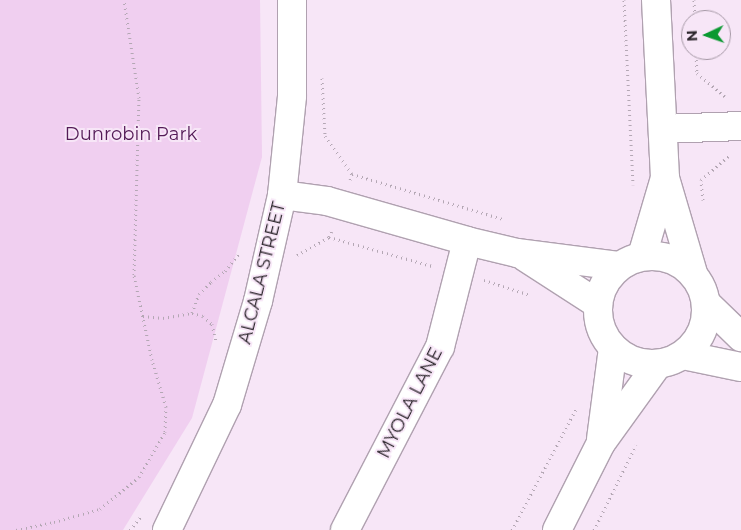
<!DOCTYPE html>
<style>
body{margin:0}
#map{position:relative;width:741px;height:530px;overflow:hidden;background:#f7e6f7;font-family:Montserrat,sans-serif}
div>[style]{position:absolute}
.green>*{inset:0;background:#f0cff0}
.path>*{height:3px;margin-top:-1.5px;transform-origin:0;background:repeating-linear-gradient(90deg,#b4a7b4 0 1px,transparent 0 5px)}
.roads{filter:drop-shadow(1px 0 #b0a1b0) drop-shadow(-1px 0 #b0a1b0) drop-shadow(0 1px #b0a1b0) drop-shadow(0 -1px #b0a1b0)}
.minor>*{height:28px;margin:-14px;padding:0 14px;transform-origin:14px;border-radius:14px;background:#fff}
.minor>.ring{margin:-14px;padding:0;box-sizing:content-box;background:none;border:28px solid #fff;border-radius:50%}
span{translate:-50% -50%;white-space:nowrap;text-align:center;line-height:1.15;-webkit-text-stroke:4px #f7e6f7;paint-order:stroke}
.park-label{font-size:18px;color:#541b57}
.street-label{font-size:18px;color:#2c262c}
.north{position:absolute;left:681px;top:10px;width:50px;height:50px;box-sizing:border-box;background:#f7e6f7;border:1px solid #a699a6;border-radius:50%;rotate:267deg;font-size:14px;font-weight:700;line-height:20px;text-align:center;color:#2c262c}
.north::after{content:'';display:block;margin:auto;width:18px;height:22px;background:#0a9931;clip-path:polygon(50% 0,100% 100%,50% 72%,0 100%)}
</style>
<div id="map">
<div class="green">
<div style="clip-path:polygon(0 0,260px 0,262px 157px,192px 418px,123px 530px,0 530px)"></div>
</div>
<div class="path">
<div style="left:624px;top:0;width:185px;rotate:87.2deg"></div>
<div style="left:694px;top:0;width:20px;rotate:87deg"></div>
<div style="left:696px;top:50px;width:23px;rotate:88deg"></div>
<div style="left:697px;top:73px;width:39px;rotate:40deg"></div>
<div style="left:322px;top:78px;width:58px;rotate:87deg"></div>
<div style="left:325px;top:136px;width:47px;rotate:54.6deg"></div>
<div style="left:352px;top:174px;width:6px;rotate:108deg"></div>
<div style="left:352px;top:174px;width:158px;rotate:16.6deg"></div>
<div style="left:703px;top:200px;width:20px;rotate:-96deg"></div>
<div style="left:701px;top:180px;width:38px;rotate:-41deg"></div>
<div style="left:329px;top:237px;width:107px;rotate:15.7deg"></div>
<div style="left:297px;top:255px;width:37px;rotate:-29deg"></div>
<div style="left:329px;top:237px;width:8px;rotate:-67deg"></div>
<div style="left:484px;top:280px;width:48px;rotate:18.1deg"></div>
<div style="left:192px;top:313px;width:20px;rotate:-70deg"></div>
<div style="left:199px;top:294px;width:17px;rotate:-45deg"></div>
<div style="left:211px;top:282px;width:18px;rotate:-38deg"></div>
<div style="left:225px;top:271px;width:22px;rotate:-51deg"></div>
<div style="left:143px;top:316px;width:20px;rotate:6deg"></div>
<div style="left:163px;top:318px;width:29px;rotate:-10deg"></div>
<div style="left:192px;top:313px;width:11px;rotate:15deg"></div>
<div style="left:203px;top:316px;width:12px;rotate:42deg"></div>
<div style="left:212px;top:324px;width:17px;rotate:77deg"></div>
<div style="left:16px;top:530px;width:39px;rotate:-12deg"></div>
<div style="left:54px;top:522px;width:48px;rotate:-15.8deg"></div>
<div style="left:100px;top:509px;width:50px;rotate:-39.4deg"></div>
<div style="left:139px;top:477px;width:52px;rotate:-60deg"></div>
<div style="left:165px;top:432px;width:25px;rotate:-88deg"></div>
<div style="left:166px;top:407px;width:49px;rotate:-106.6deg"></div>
<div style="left:152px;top:360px;width:87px;rotate:-102deg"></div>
<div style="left:134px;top:275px;width:177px;rotate:-88.4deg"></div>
<div style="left:139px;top:98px;width:99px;rotate:-98.7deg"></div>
<div style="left:130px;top:530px;width:19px;rotate:-51deg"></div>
<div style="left:512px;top:530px;width:137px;rotate:-62.1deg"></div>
<div style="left:594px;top:530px;width:95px;rotate:-63.7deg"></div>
</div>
<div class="roads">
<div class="minor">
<div style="left:656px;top:0;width:178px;rotate:87.1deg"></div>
<div style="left:665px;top:178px;width:99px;rotate:73.6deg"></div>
<div style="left:663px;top:129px;width:78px;rotate:-2.2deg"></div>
<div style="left:282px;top:195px;width:45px;rotate:7.6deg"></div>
<div style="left:327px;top:201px;width:146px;rotate:15.9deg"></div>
<div style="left:467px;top:241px;width:51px;rotate:13.5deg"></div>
<div style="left:517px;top:253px;width:104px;rotate:7.2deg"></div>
<div class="ring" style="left:598px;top:256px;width:80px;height:80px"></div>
<div style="left:642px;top:256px;width:81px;rotate:-73.6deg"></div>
<div style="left:525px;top:257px;width:87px;rotate:32.8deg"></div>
<div style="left:706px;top:303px;width:49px;rotate:44.2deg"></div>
<div style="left:683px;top:355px;width:59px;rotate:11.7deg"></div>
<div style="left:601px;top:439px;width:92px;rotate:-82.5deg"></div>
<div style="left:167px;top:530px;width:139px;rotate:-64.4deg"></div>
<div style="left:227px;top:405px;width:109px;rotate:-73.4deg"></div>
<div style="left:258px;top:301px;width:109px;rotate:-77.2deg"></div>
<div style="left:282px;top:195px;width:100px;rotate:-84.2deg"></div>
<div style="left:292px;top:96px;width:96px;rotate:-90deg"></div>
<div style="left:345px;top:530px;width:206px;rotate:-62.6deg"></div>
<div style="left:440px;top:347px;width:109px;rotate:-75.7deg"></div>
<div style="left:557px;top:530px;width:97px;rotate:-63.2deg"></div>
<div style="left:601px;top:443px;width:97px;rotate:-54.2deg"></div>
</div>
</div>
<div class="park-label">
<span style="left:131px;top:134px">Dunrobin Park</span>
</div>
<div class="street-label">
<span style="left:262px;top:273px;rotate:-76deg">ALCALA STREET</span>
<span style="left:410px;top:403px;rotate:-63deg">MYOLA LANE</span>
</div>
<div class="north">N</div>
</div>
